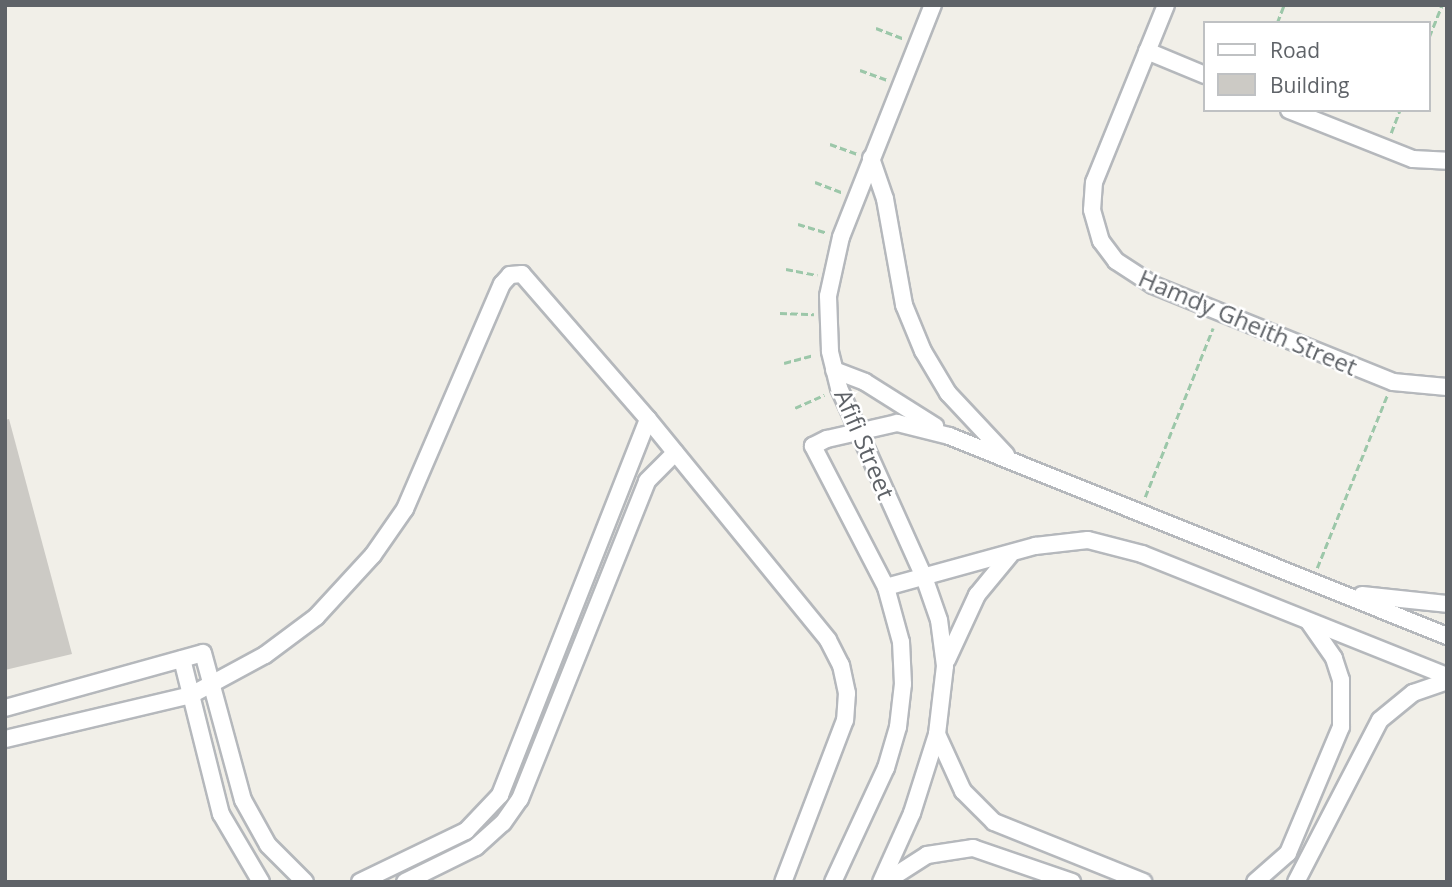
<!DOCTYPE html>
<style>
body{margin:0}
#map{position:relative;width:1452px;height:887px;overflow:hidden;background:#f1efe8;font-family:"Open Sans",sans-serif}
div>[style]{position:absolute}
.building>*{inset:0;background:#cccac5}
.path>*{height:2.5px;margin-top:-1.25px;transform-origin:0;background:repeating-linear-gradient(90deg,#9cc7a9 0 7px,transparent 0 10.5px)}
.roads{filter:drop-shadow(2px 0 #b5b8bc) drop-shadow(-2px 0 #b5b8bc) drop-shadow(0 2px #b5b8bc) drop-shadow(0 -2px #b5b8bc)}
.minor>*{height:16px;margin:-8px;padding:0 8px;transform-origin:8px;border-radius:8px;background:#fff}
span{translate:-50% -50%;white-space:nowrap;text-align:center;line-height:1.15;-webkit-text-stroke:5px #fff;paint-order:stroke}
.street-label{font-size:24px;color:#5f6368}
.frame{position:absolute;inset:0;border:7px solid #5f6368;pointer-events:none}
.legend{position:absolute;left:1203px;top:21px;width:228px;height:91px;box-sizing:border-box;background:#fff;border:2px solid #bfc1c3;margin:0;padding:9px 12px;list-style:none;font-size:21px;color:#5f6368}
.legend li{display:flex;align-items:center;gap:14px;height:35px}
.legend b{width:35px;border:2px solid #bfc1c3}
</style>
<div id="map">
<div class="building">
<div style="clip-path:polygon(9px 419px,72px 654px,5px 670px,5px 420px)"></div>
</div>
<div class="path">
<div style="left:1277px;top:23px;width:19px;rotate:-69deg"></div>
<div style="left:876px;top:28px;width:30px;rotate:21deg"></div>
<div style="left:1429px;top:37px;width:35px;rotate:-68deg"></div>
<div style="left:860px;top:70px;width:30px;rotate:20deg"></div>
<div style="left:1391px;top:133px;width:25px;rotate:-69deg"></div>
<div style="left:830px;top:144px;width:30px;rotate:20deg"></div>
<div style="left:815px;top:182px;width:30px;rotate:21deg"></div>
<div style="left:798px;top:224px;width:31px;rotate:17deg"></div>
<div style="left:786px;top:269px;width:32px;rotate:11deg"></div>
<div style="left:780px;top:313px;width:34px;rotate:2deg"></div>
<div style="left:784px;top:363px;width:31px;rotate:-15deg"></div>
<div style="left:795px;top:408px;width:32px;rotate:-24deg"></div>
<div style="left:1145px;top:497px;width:182px;rotate:-68.1deg"></div>
<div style="left:1317px;top:568px;width:186px;rotate:-67.9deg"></div>
</div>
<div class="roads">
<div class="minor">
<div style="left:1166px;top:5px;width:191px;rotate:112.1deg"></div>
<div style="left:1094px;top:182px;width:28px;rotate:94deg"></div>
<div style="left:1092px;top:210px;width:32px;rotate:74deg"></div>
<div style="left:1101px;top:241px;width:25px;rotate:53deg"></div>
<div style="left:1116px;top:261px;width:44px;rotate:33deg"></div>
<div style="left:1153px;top:285px;width:259px;rotate:22deg"></div>
<div style="left:1393px;top:382px;width:54px;rotate:5.3deg"></div>
<div style="left:1147px;top:51px;width:63px;rotate:22.5deg"></div>
<div style="left:1289px;top:110px;width:133px;rotate:21.6deg"></div>
<div style="left:1413px;top:159px;width:34px;rotate:3deg"></div>
<div style="left:871px;top:158px;width:43px;rotate:71.1deg"></div>
<div style="left:885px;top:199px;width:108px;rotate:79.8deg"></div>
<div style="left:904px;top:305px;width:50px;rotate:67.6deg"></div>
<div style="left:923px;top:351px;width:49px;rotate:59.2deg"></div>
<div style="left:948px;top:393px;width:85px;rotate:46.9deg"></div>
<div style="left:834px;top:370px;width:33px;rotate:21deg"></div>
<div style="left:865px;top:382px;width:83px;rotate:32.2deg"></div>
<div style="left:886px;top:587px;width:155px;rotate:-15.4deg"></div>
<div style="left:1035px;top:546px;width:53px;rotate:-6.5deg"></div>
<div style="left:1088px;top:540px;width:56px;rotate:14.5deg"></div>
<div style="left:1142px;top:554px;width:328px;rotate:21.8deg"></div>
<div style="left:1362px;top:595px;width:85px;rotate:6deg"></div>
<div style="left:182px;top:659px;width:160px;rotate:75.9deg"></div>
<div style="left:221px;top:814px;width:79px;rotate:59.5deg"></div>
<div style="left:947px;top:660px;width:72px;rotate:-65.2deg"></div>
<div style="left:977px;top:595px;width:52px;rotate:-50.5deg"></div>
<div style="left:5px;top:708px;width:205px;rotate:-15.5deg"></div>
<div style="left:203px;top:653px;width:152px;rotate:74.8deg"></div>
<div style="left:243px;top:800px;width:51px;rotate:60.9deg"></div>
<div style="left:268px;top:845px;width:52px;rotate:45deg"></div>
<div style="left:937px;top:734px;width:63px;rotate:65.5deg"></div>
<div style="left:963px;top:791px;width:44px;rotate:45deg"></div>
<div style="left:994px;top:822px;width:161px;rotate:21.9deg"></div>
<div style="left:5px;top:739px;width:191px;rotate:-13.3deg"></div>
<div style="left:191px;top:695px;width:84px;rotate:-28.4deg"></div>
<div style="left:265px;top:655px;width:64px;rotate:-36.7deg"></div>
<div style="left:316px;top:617px;width:84px;rotate:-47.4deg"></div>
<div style="left:373px;top:555px;width:56px;rotate:-55.2deg"></div>
<div style="left:405px;top:509px;width:245px;rotate:-66.7deg"></div>
<div style="left:502px;top:284px;width:12px;rotate:-48deg"></div>
<div style="left:510px;top:275px;width:12px;rotate:-5deg"></div>
<div style="left:522px;top:274px;width:192px;rotate:49deg"></div>
<div style="left:648px;top:419px;width:285px;rotate:50.8deg"></div>
<div style="left:828px;top:640px;width:28px;rotate:63deg"></div>
<div style="left:841px;top:665px;width:29px;rotate:78deg"></div>
<div style="left:847px;top:693px;width:27px;rotate:94deg"></div>
<div style="left:845px;top:720px;width:173px;rotate:110.9deg"></div>
<div style="left:360px;top:882px;width:118px;rotate:-25.7deg"></div>
<div style="left:466px;top:831px;width:50px;rotate:-46.6deg"></div>
<div style="left:500px;top:795px;width:404px;rotate:-68.5deg"></div>
<div style="left:405px;top:882px;width:79px;rotate:-26.2deg"></div>
<div style="left:476px;top:847px;width:36px;rotate:-42deg"></div>
<div style="left:503px;top:823px;width:29px;rotate:-55deg"></div>
<div style="left:520px;top:799px;width:342px;rotate:-68.2deg"></div>
<div style="left:647px;top:481px;width:40px;rotate:-45deg"></div>
<div style="left:833px;top:882px;width:126px;rotate:-65.1deg"></div>
<div style="left:886px;top:768px;width:43px;rotate:-73.7deg"></div>
<div style="left:898px;top:727px;width:43px;rotate:-83.4deg"></div>
<div style="left:903px;top:684px;width:42px;rotate:-92.7deg"></div>
<div style="left:901px;top:642px;width:57px;rotate:-105.3deg"></div>
<div style="left:886px;top:587px;width:159px;rotate:-117.4deg"></div>
<div style="left:813px;top:446px;width:16px;rotate:-27deg"></div>
<div style="left:827px;top:439px;width:72px;rotate:-12.9deg"></div>
<div style="left:897px;top:423px;width:54px;rotate:14deg"></div>
<div style="left:949px;top:436px;width:537px;rotate:21.88deg"></div>
<div style="left:881px;top:882px;width:76px;rotate:-65.8deg"></div>
<div style="left:912px;top:813px;width:83px;rotate:-72.4deg"></div>
<div style="left:937px;top:734px;width:68px;rotate:-83.3deg"></div>
<div style="left:945px;top:666px;width:46px;rotate:-97.4deg"></div>
<div style="left:939px;top:620px;width:46px;rotate:-109.2deg"></div>
<div style="left:924px;top:577px;width:207px;rotate:-114.2deg"></div>
<div style="left:839px;top:388px;width:38px;rotate:-104deg"></div>
<div style="left:830px;top:351px;width:55px;rotate:-92.1deg"></div>
<div style="left:828px;top:296px;width:60px;rotate:-77.6deg"></div>
<div style="left:841px;top:237px;width:250px;rotate:-68.4deg"></div>
<div style="left:885px;top:882px;width:50px;rotate:-32.7deg"></div>
<div style="left:927px;top:855px;width:47px;rotate:-8.7deg"></div>
<div style="left:973px;top:848px;width:105px;rotate:19deg"></div>
<div style="left:1255px;top:882px;width:44px;rotate:-41.3deg"></div>
<div style="left:1288px;top:853px;width:137px;rotate:-67.2deg"></div>
<div style="left:1341px;top:727px;width:47px;rotate:-90deg"></div>
<div style="left:1341px;top:680px;width:23px;rotate:-108deg"></div>
<div style="left:1334px;top:658px;width:44px;rotate:-124.8deg"></div>
<div style="left:1296px;top:882px;width:182px;rotate:-62.6deg"></div>
<div style="left:1380px;top:720px;width:43px;rotate:-39.3deg"></div>
<div style="left:1413px;top:693px;width:36px;rotate:-19deg"></div>
</div>
</div>
<div class="street-label">
<span style="left:1248px;top:322px;rotate:23deg">Hamdy Gheith Street</span>
<span style="left:865px;top:444px;rotate:67deg">Afifi Street</span>
</div>
<div class="frame"></div>
<ul class="legend">
<li><b style="height:9px;background:#fff"></b>Road</li>
<li><b style="height:19px;background:#cccac5"></b>Building</li>
</ul>
</div>
